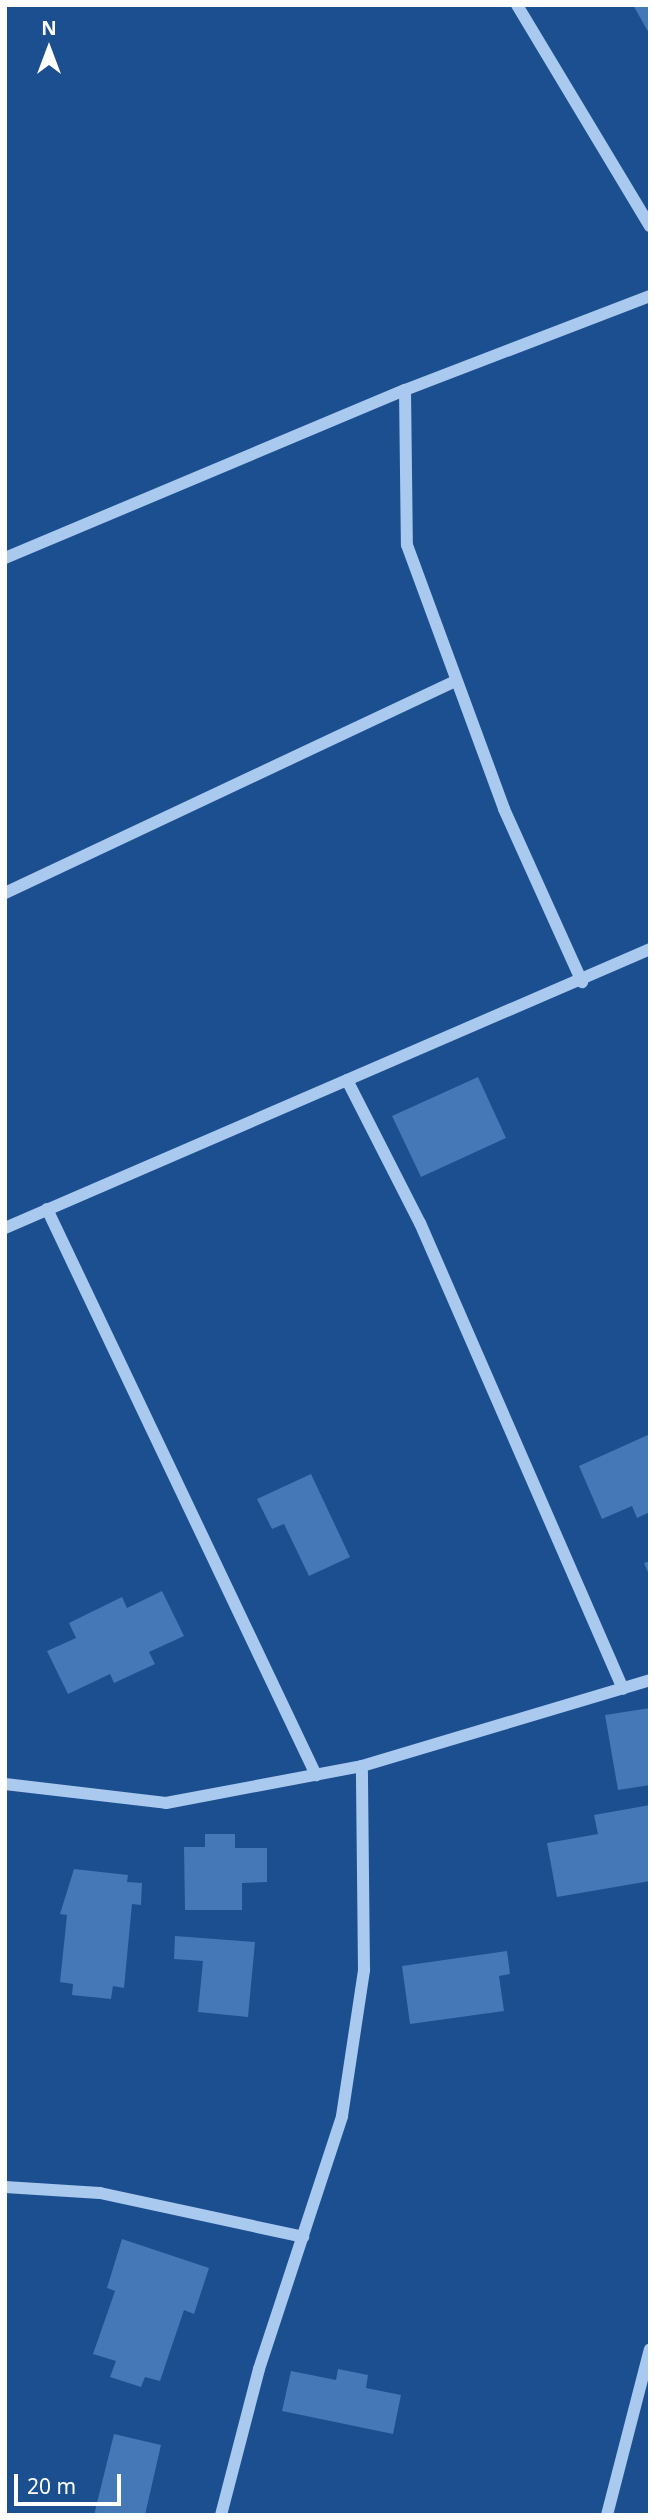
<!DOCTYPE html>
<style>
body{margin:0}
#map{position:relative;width:655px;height:2520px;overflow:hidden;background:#1b4f8f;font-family:"Noto Sans",sans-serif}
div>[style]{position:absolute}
.building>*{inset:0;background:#4478b7}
.minor>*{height:12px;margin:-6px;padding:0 6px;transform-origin:6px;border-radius:6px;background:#a9c9ee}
span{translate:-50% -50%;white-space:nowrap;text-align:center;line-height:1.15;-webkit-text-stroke:6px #1b4f8f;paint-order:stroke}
.frame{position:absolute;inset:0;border:7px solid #fff;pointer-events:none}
.north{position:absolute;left:14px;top:14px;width:70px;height:70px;-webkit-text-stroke:5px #1b4f8f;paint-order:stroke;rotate:0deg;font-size:19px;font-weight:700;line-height:28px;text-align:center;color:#fff}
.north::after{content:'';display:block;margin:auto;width:24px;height:32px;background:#fff;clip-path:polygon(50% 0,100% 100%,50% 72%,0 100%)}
.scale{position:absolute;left:14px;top:2474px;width:107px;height:32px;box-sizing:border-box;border:4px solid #fff;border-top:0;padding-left:9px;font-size:21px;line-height:24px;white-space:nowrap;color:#fff;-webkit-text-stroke:5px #1b4f8f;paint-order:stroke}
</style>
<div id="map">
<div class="building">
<div style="clip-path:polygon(633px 5px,650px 5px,650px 35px)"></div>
<div style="clip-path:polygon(478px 1077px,506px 1138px,421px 1177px,392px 1116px)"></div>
<div style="clip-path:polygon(650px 1434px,650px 1512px,637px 1518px,632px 1506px,602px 1519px,579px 1466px)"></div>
<div style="clip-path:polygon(311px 1474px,350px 1557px,309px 1576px,284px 1524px,272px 1529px,257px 1499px)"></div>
<div style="clip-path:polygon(650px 1561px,650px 1577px,644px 1563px)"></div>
<div style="clip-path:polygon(162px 1591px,184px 1636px,149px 1652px,155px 1664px,114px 1683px,110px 1674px,68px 1694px,47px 1651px,76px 1638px,69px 1623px,122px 1597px,127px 1608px)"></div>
<div style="clip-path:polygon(650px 1708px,650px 1785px,618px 1790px,605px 1715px)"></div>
<div style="clip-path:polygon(650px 1805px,650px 1881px,557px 1897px,547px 1843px,598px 1834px,594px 1815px)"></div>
<div style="clip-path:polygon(205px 1834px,235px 1834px,235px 1848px,267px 1848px,267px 1882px,242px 1883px,242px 1910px,185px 1910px,184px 1847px,205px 1847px)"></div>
<div style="clip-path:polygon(74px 1869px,128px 1875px,127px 1882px,142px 1883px,141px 1905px,132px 1904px,124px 1988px,113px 1986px,111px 1999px,72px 1995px,73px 1984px,60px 1982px,67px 1915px,60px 1914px)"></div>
<div style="clip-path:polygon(175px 1936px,255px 1942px,248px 2017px,198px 2012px,203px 1961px,174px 1959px)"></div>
<div style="clip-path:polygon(507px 1951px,510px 1974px,499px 1976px,504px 2011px,410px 2024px,402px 1966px)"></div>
<div style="clip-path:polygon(122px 2239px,209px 2268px,194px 2314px,184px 2310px,160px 2381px,145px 2377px,141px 2387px,110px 2377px,116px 2361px,93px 2354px,115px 2291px,107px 2288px)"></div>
<div style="clip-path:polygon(338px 2369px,368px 2375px,366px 2388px,401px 2395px,393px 2434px,282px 2411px,291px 2371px,336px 2380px)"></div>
<div style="clip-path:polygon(114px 2434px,161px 2445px,145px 2515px,94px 2515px)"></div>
</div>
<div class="minor">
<div style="left:517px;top:5px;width:258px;rotate:59deg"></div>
<div style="left:405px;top:390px;width:155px;rotate:89.3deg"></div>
<div style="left:407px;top:545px;width:281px;rotate:69.8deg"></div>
<div style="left:504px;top:809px;width:190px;rotate:65.7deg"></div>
<div style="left:5px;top:558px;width:434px;rotate:-22.8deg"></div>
<div style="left:405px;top:390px;width:262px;rotate:-21deg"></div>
<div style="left:5px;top:893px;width:497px;rotate:-25.2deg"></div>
<div style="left:347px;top:1080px;width:161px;rotate:63deg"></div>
<div style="left:420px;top:1223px;width:508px;rotate:66.46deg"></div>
<div style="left:47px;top:1209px;width:627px;rotate:64.58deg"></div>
<div style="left:5px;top:1228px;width:703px;rotate:-23.39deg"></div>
<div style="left:5px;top:1784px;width:162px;rotate:6.7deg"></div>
<div style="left:166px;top:1803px;width:199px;rotate:-10.7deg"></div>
<div style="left:362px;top:1766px;width:301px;rotate:-16.6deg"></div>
<div style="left:5px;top:2187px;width:95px;rotate:3.6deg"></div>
<div style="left:100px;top:2193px;width:208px;rotate:12.2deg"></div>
<div style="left:221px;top:2515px;width:151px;rotate:-75.4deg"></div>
<div style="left:259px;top:2369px;width:266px;rotate:-71.8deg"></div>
<div style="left:342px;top:2116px;width:148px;rotate:-81.4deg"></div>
<div style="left:364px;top:1970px;width:204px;rotate:-90.6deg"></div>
<div style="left:607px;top:2515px;width:171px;rotate:-75.5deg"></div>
</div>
<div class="frame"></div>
<div class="north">N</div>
<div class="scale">20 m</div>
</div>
